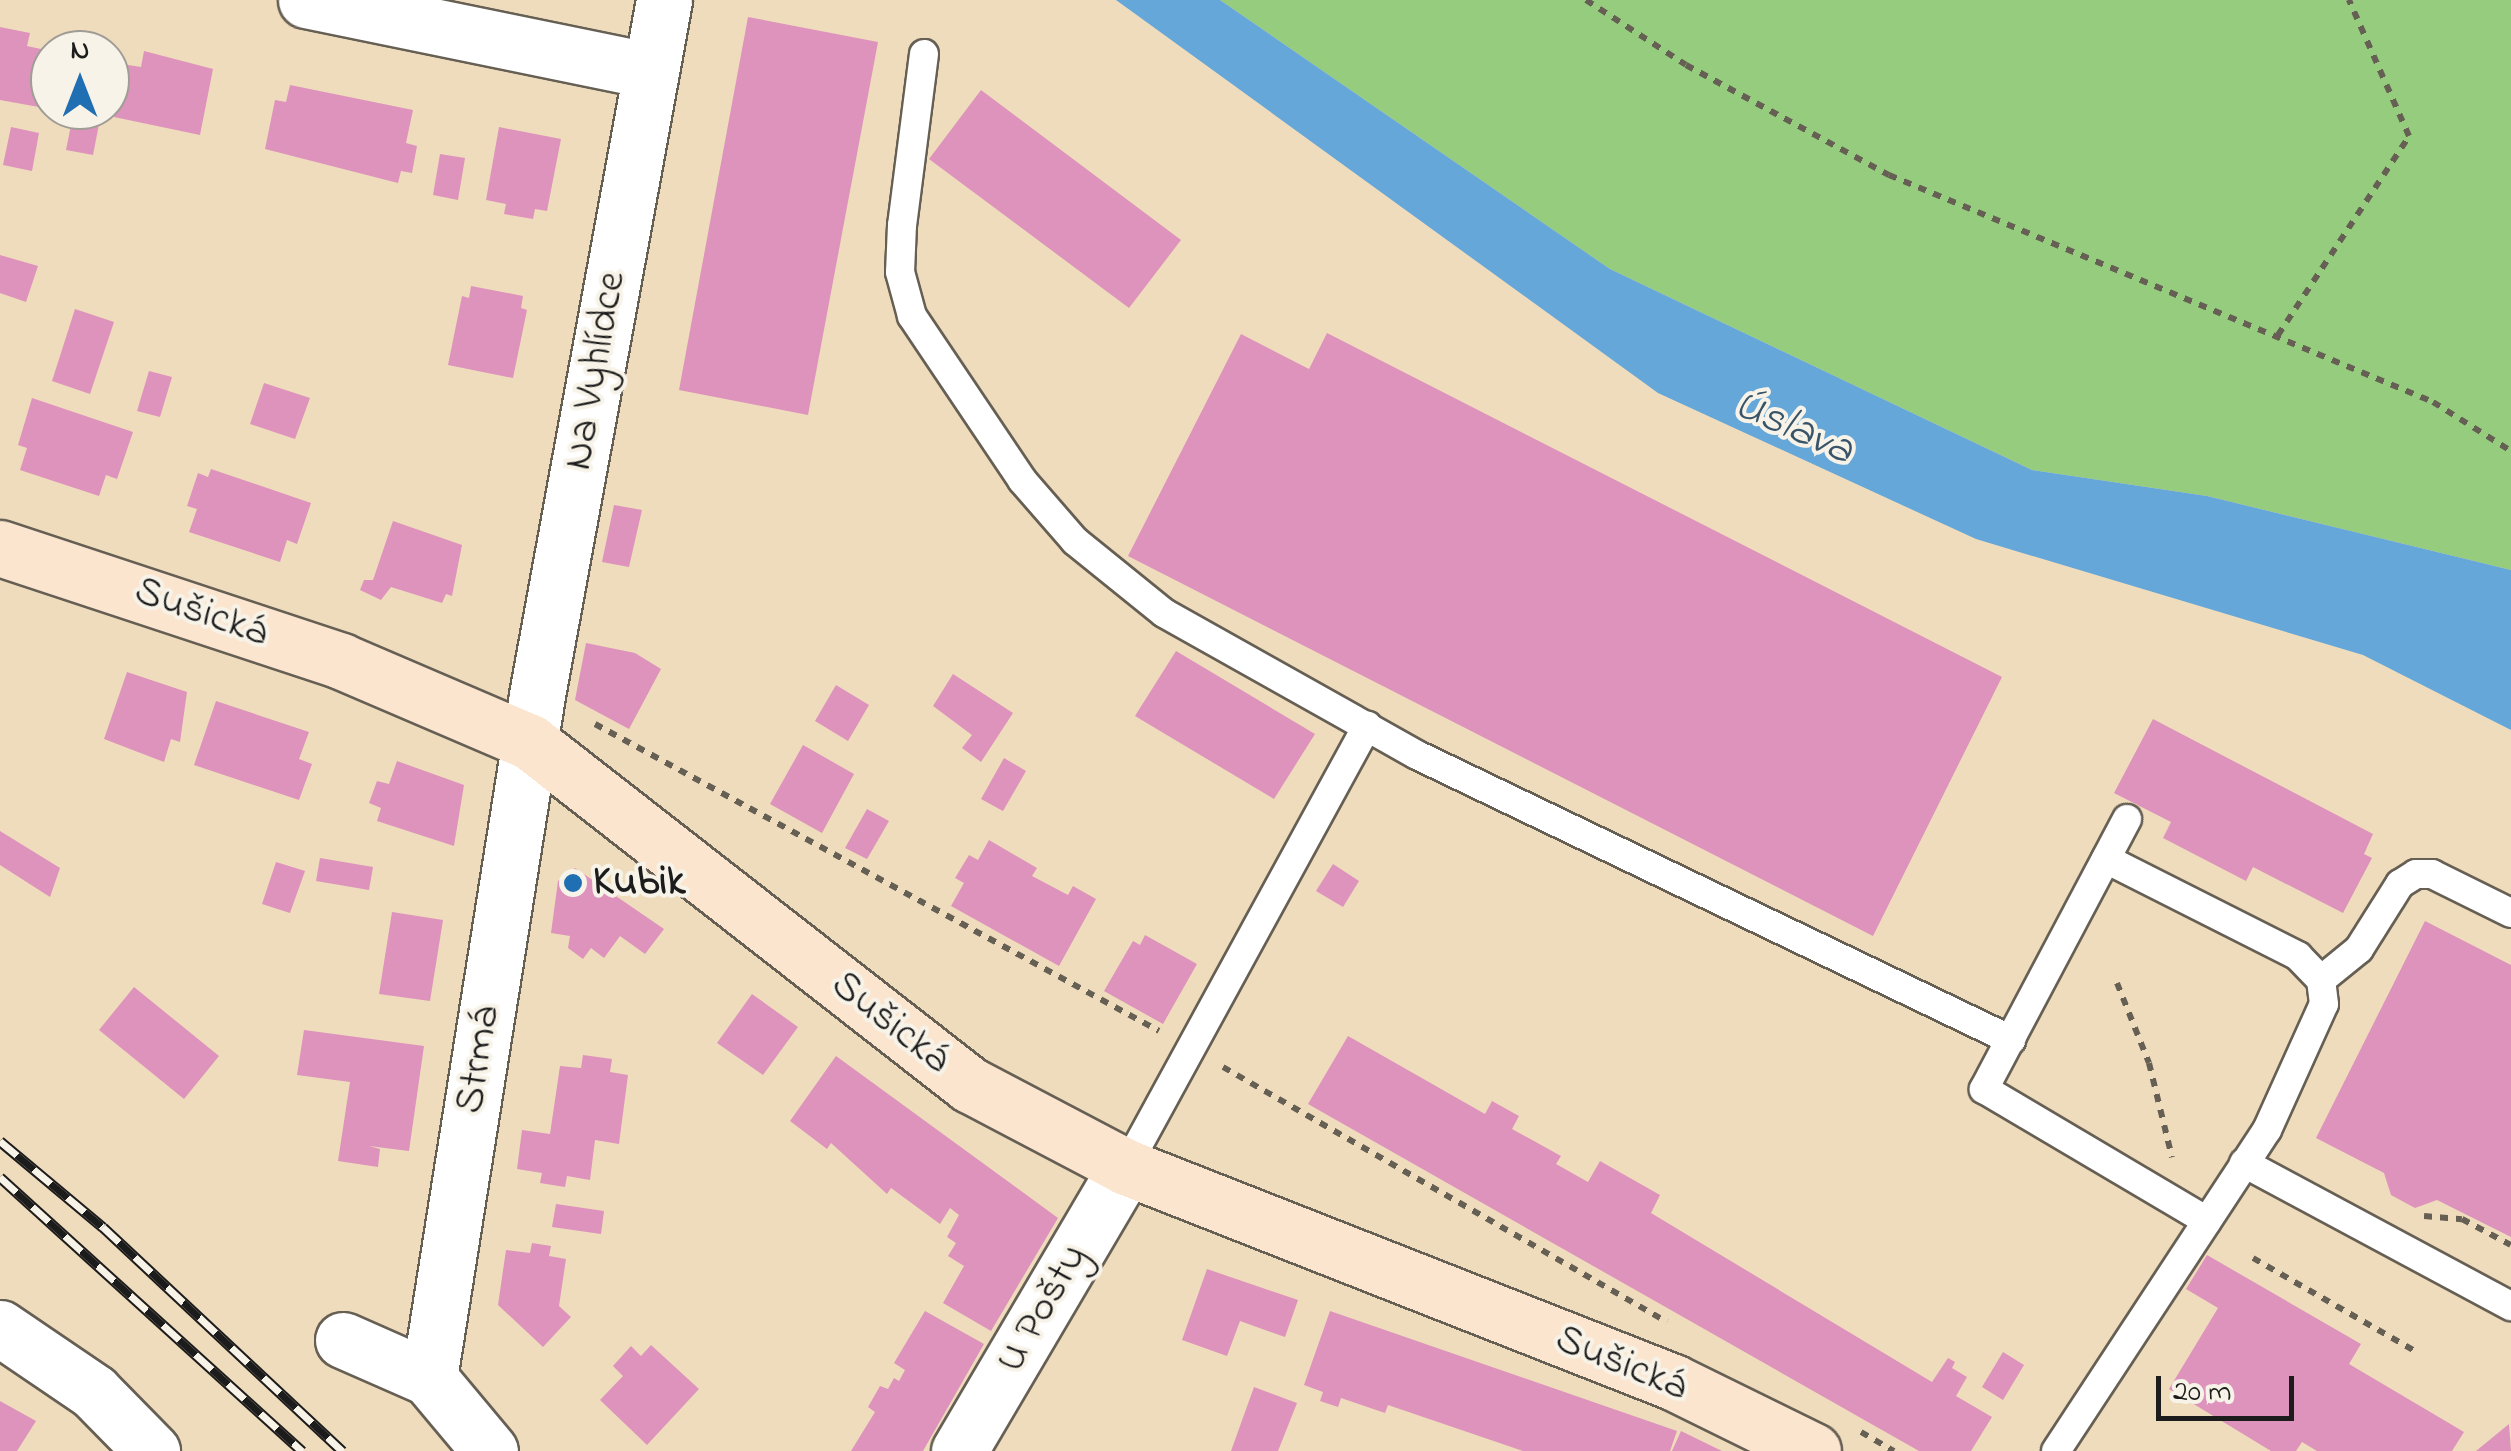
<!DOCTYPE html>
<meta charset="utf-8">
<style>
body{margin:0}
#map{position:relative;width:2511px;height:1451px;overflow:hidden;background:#efdcbc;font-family:"Indie Flower",sans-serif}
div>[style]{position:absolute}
.green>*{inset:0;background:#95cc7e}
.water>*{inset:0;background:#65a7d9}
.building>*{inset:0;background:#dd93bc}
.path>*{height:6px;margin-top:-3px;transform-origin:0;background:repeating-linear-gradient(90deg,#665f54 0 8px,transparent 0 16px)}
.roads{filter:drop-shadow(2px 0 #665f54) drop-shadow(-2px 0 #665f54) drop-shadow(0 2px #665f54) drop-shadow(0 -2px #665f54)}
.lane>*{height:28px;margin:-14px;padding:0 14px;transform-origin:14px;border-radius:14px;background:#fff}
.street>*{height:55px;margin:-27.5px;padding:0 27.5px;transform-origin:27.5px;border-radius:27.5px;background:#fff}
.secondary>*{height:55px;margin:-27.5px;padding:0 27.5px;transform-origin:27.5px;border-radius:27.5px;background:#fbe5cf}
.rail>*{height:11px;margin-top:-5.5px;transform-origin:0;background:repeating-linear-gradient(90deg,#f7f3e8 0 22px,#1c1c1c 0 44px);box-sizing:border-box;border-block:2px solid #1c1c1c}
.dots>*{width:28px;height:28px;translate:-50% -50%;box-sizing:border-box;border:5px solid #f7f3e8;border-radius:50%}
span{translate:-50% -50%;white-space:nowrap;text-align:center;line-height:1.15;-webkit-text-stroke:8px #f7f3e8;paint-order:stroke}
.street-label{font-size:42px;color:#1c1c1c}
.poi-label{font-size:42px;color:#1c1c1c;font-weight:700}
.left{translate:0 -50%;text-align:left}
.water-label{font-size:45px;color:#395468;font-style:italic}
.north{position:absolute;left:30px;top:30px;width:100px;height:100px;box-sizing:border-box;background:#f7f3e8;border:2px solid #9f9d96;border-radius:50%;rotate:0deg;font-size:28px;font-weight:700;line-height:40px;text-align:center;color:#1c1c1c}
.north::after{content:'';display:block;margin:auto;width:35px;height:45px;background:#1f6fb2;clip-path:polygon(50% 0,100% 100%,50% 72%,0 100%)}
.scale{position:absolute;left:2156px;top:1376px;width:138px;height:45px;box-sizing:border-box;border:5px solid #1c1c1c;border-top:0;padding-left:12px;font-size:30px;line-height:35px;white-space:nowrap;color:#1c1c1c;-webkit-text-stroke:8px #f7f3e8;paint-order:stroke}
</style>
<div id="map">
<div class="green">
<div style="clip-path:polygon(1220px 0,2511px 0,2511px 570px,2207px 496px,2032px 470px,1610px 269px)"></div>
</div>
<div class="water">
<div style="clip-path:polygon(1116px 0,1220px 0,1610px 269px,2032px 470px,2207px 496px,2511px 570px,2511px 730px,2363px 655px,1976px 539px,1658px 393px)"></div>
</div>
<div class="building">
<div style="clip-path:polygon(748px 17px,878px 42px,808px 415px,679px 390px)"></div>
<div style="clip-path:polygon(0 27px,30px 33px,27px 46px,50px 51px,50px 109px,0 100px)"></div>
<div style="clip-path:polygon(144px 51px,213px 69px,200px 135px,114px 117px,128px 65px,141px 67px)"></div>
<div style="clip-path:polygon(290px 85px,413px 110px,406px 143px,417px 146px,412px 173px,401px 171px,398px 183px,265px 149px,275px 100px,286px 102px)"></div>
<div style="clip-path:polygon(981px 90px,1181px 240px,1129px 308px,929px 159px)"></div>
<div style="clip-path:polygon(74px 110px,101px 114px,93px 155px,66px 150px)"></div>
<div style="clip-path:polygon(11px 127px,39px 133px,32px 171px,3px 165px)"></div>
<div style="clip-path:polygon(499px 127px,561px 139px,547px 211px,535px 209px,533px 219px,504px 214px,506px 204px,486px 200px)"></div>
<div style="clip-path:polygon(440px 154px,465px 158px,458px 200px,433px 195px)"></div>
<div style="clip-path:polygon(0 255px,38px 266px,26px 302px,0 293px)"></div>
<div style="clip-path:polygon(471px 286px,523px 296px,521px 308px,527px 310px,513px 378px,448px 365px,462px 296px,469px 298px)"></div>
<div style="clip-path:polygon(75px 309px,114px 322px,90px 394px,52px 381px)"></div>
<div style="clip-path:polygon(1327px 333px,2002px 677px,1873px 936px,1128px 556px,1241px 334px,1309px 369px)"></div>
<div style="clip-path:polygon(149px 371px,172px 377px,160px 417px,137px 411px)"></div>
<div style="clip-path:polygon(264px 383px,310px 398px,295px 439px,250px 424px)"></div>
<div style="clip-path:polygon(32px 398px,133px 432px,117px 479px,106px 475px,99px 496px,20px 470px,27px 448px,18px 445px)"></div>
<div style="clip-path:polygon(211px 469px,311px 503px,297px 544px,287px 540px,280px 562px,189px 532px,197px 509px,187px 506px,198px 473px,208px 477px)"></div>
<div style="clip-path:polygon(614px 505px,642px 510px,629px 567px,602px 562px)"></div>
<div style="clip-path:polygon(393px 521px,462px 545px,452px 596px,446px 594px,442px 603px,391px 587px,381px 600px,360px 590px,364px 580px,373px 580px)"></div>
<div style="clip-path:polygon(586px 643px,635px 653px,661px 669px,629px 729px,575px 700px)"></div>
<div style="clip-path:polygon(1176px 651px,1315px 734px,1274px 799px,1135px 716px)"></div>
<div style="clip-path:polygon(127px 672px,187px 692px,180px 742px,171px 739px,164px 762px,104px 739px)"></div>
<div style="clip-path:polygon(953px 674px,1013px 713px,981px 762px,962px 748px,972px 735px,933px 706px)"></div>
<div style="clip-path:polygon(836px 685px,869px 705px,848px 741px,815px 721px)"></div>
<div style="clip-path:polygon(216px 701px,309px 732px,299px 759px,312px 764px,299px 800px,194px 765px)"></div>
<div style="clip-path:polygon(2153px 719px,2373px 834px,2364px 854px,2372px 858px,2343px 913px,2253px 867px,2246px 881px,2163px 838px,2171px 822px,2114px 793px)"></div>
<div style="clip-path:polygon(803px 745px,854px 774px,822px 833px,770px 804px)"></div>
<div style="clip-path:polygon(1004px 758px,1026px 771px,1003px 811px,981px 799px)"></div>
<div style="clip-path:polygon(397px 761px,464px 785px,454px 846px,377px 821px,381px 808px,369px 803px,377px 781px,389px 784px)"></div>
<div style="clip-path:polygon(867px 809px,889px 821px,867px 859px,845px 848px)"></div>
<div style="clip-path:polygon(0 831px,60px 868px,50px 897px,0 865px)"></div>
<div style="clip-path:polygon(989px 840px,1037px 868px,1032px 876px,1068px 895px,1073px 886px,1096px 899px,1059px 966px,951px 906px,964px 883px,955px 878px,969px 855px,978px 860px)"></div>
<div style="clip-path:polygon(320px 858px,373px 867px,369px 890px,316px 881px)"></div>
<div style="clip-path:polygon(276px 862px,305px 871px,290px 913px,262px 904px)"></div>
<div style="clip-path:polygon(1333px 864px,1359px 881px,1343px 907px,1316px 891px)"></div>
<div style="clip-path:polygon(575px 868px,664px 929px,645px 954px,620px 936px,604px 958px,591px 948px,583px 959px,568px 948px,570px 936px,551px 933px,558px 881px)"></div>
<div style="clip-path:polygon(392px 912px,443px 920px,430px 1001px,379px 994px)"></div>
<div style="clip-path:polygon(2425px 921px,2511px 965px,2511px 1237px,2437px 1200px,2415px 1208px,2391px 1195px,2384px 1173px,2316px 1138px)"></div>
<div style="clip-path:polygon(1145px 935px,1197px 964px,1163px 1024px,1104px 991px,1133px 941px,1140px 945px)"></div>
<div style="clip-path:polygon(134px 987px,219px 1056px,184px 1099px,99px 1030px)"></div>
<div style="clip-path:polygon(752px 994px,798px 1027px,763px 1075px,717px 1043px)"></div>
<div style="clip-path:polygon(304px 1030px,424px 1046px,409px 1151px,369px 1146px,380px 1149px,378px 1167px,338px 1161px,350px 1082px,297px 1075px)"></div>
<div style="clip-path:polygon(1348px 1036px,1485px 1114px,1492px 1101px,1519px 1116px,1512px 1129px,1561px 1156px,1556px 1164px,1588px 1182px,1600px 1161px,1660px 1195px,1651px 1213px,1932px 1382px,1948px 1358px,1955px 1362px,1952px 1368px,1967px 1377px,1956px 1396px,1992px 1417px,1971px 1451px,1919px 1451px,1308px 1104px)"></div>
<div style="clip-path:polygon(583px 1055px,612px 1059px,610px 1072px,628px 1075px,619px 1144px,595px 1140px,590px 1180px,567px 1176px,565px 1187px,540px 1183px,542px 1173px,517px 1169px,522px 1130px,550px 1134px,560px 1066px,581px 1068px)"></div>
<div style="clip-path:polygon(836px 1056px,1058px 1218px,991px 1331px,943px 1303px,964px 1266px,948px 1256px,956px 1243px,947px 1237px,959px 1215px,950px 1208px,940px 1224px,891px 1188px,887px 1194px,831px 1143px,827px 1149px,790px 1121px)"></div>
<div style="clip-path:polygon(556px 1204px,604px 1211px,601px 1234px,552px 1227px)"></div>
<div style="clip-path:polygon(532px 1243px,551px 1246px,549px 1256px,566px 1259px,559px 1306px,571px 1317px,543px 1347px,498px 1305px,506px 1250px,530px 1253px)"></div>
<div style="clip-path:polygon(2207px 1255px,2361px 1344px,2349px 1364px,2464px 1432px,2452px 1451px,2317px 1451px,2302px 1442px,2296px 1451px,2271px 1451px,2169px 1389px,2218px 1308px,2186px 1289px)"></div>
<div style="clip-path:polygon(1207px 1269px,1298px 1300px,1285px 1337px,1240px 1321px,1227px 1356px,1182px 1340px)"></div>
<div style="clip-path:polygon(925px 1311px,984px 1344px,923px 1451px,851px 1451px,875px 1412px,868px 1407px,880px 1386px,888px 1389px,894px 1378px,899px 1381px,905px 1370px,894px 1363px)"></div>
<div style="clip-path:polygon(1330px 1311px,1677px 1431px,1670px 1451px,1523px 1451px,1388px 1405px,1385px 1413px,1341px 1398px,1338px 1407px,1320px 1401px,1323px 1392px,1304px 1385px)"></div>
<div style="clip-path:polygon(651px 1345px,699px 1389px,647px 1445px,600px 1400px,623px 1376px,613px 1366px,631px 1346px,641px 1356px)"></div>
<div style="clip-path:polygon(2003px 1352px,2024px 1365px,2003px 1400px,1982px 1387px)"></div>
<div style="clip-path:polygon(1254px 1387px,1297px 1403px,1278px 1451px,1231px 1451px)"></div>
<div style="clip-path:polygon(0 1401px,36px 1421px,17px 1451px,0 1451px)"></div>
<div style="clip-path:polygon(2509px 1424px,2511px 1451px,2476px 1451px)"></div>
<div style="clip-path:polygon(1681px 1431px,1722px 1451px,1672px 1451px)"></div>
</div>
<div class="path">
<div style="left:1586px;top:0;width:119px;rotate:33deg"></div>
<div style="left:1686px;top:65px;width:231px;rotate:28.5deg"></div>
<div style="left:1889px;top:175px;width:589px;rotate:22.65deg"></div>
<div style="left:2433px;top:402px;width:92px;rotate:32.1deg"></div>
<div style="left:2278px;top:335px;width:238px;rotate:-56.6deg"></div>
<div style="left:2409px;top:136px;width:149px;rotate:-113.8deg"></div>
<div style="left:595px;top:724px;width:642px;rotate:28.56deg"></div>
<div style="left:2117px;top:983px;width:86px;rotate:68.2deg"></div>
<div style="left:2149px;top:1063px;width:97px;rotate:76.3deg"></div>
<div style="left:1223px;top:1067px;width:512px;rotate:29.87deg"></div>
<div style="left:2424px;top:1216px;width:38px;rotate:5deg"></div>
<div style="left:2462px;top:1219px;width:55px;rotate:28deg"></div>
<div style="left:2253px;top:1258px;width:185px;rotate:29.9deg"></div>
<div style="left:1861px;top:1432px;width:38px;rotate:30deg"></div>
</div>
<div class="roads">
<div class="lane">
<div style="left:924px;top:54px;width:172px;rotate:97.3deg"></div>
<div style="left:902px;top:225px;width:47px;rotate:92.4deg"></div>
<div style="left:900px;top:272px;width:46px;rotate:74.7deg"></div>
<div style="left:912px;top:316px;width:197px;rotate:56.1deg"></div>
<div style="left:1022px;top:480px;width:81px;rotate:49deg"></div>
<div style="left:1075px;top:541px;width:114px;rotate:39deg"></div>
<div style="left:1164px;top:613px;width:290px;rotate:29.3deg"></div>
<div style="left:1417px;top:755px;width:659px;rotate:25.63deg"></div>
<div style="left:2127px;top:819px;width:306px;rotate:117.9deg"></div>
<div style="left:1984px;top:1089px;width:259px;rotate:30.6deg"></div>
<div style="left:2321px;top:980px;width:49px;rotate:-39.2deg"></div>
<div style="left:2359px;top:949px;width:77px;rotate:-57.8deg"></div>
<div style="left:2400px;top:884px;width:19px;rotate:-32deg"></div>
<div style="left:2416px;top:874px;width:16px"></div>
<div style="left:2432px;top:874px;width:88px;rotate:26.3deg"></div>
<div style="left:2244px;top:1163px;width:303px;rotate:28.2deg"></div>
<div style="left:1126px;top:1167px;width:503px;rotate:-61.34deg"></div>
<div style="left:2056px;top:1451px;width:384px;rotate:-56.7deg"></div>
<div style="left:2267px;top:1130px;width:138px;rotate:-65.7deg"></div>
<div style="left:2324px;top:1004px;width:24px;rotate:-97deg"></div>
<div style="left:2321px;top:980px;width:33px;rotate:-134deg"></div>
<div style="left:2298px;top:956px;width:215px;rotate:-153.2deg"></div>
</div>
<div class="street">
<div style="left:306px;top:0;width:352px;rotate:11.6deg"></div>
<div style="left:0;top:1328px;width:114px;rotate:34.2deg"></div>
<div style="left:94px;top:1392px;width:83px;rotate:45.5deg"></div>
<div style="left:343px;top:1340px;width:94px;rotate:23.8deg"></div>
<div style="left:429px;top:1378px;width:95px;rotate:50.1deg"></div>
<div style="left:429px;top:1378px;width:691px;rotate:-81.01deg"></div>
<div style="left:537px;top:695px;width:707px;rotate:-79.64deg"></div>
<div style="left:959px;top:1451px;width:329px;rotate:-59.5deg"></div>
</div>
<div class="secondary">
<div style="left:0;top:548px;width:359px;rotate:18.3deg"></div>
<div style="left:341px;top:661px;width:206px;rotate:23.2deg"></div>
<div style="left:530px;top:742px;width:558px;rotate:37.94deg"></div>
<div style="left:970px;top:1085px;width:176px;rotate:27.7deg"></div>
<div style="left:1126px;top:1167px;width:588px;rotate:21.46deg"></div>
<div style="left:1673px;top:1382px;width:156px;rotate:26.2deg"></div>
</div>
</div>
<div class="rail">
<div style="left:0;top:1141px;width:134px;rotate:39.9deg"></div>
<div style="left:103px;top:1227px;width:328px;rotate:43.1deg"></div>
<div style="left:0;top:1177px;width:408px;rotate:42.2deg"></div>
</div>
<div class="dots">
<div style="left:573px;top:883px;background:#1f6fb2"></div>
</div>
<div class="street-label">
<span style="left:596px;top:371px;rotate:-80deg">Na Vyhlídce</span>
<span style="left:201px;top:613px;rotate:19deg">Sušická</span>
<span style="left:890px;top:1023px;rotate:38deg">Sušická</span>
<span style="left:479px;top:1060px;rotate:-81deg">Strmá</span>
<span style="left:1043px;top:1309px;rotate:-60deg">U Pošty</span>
<span style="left:1621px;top:1364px;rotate:22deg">Sušická</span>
</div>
<div class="poi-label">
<span class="left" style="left:593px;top:883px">Kubik</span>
</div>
<div class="water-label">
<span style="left:1793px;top:429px;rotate:24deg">Úslava</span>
</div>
<div class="north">N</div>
<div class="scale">20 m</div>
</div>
